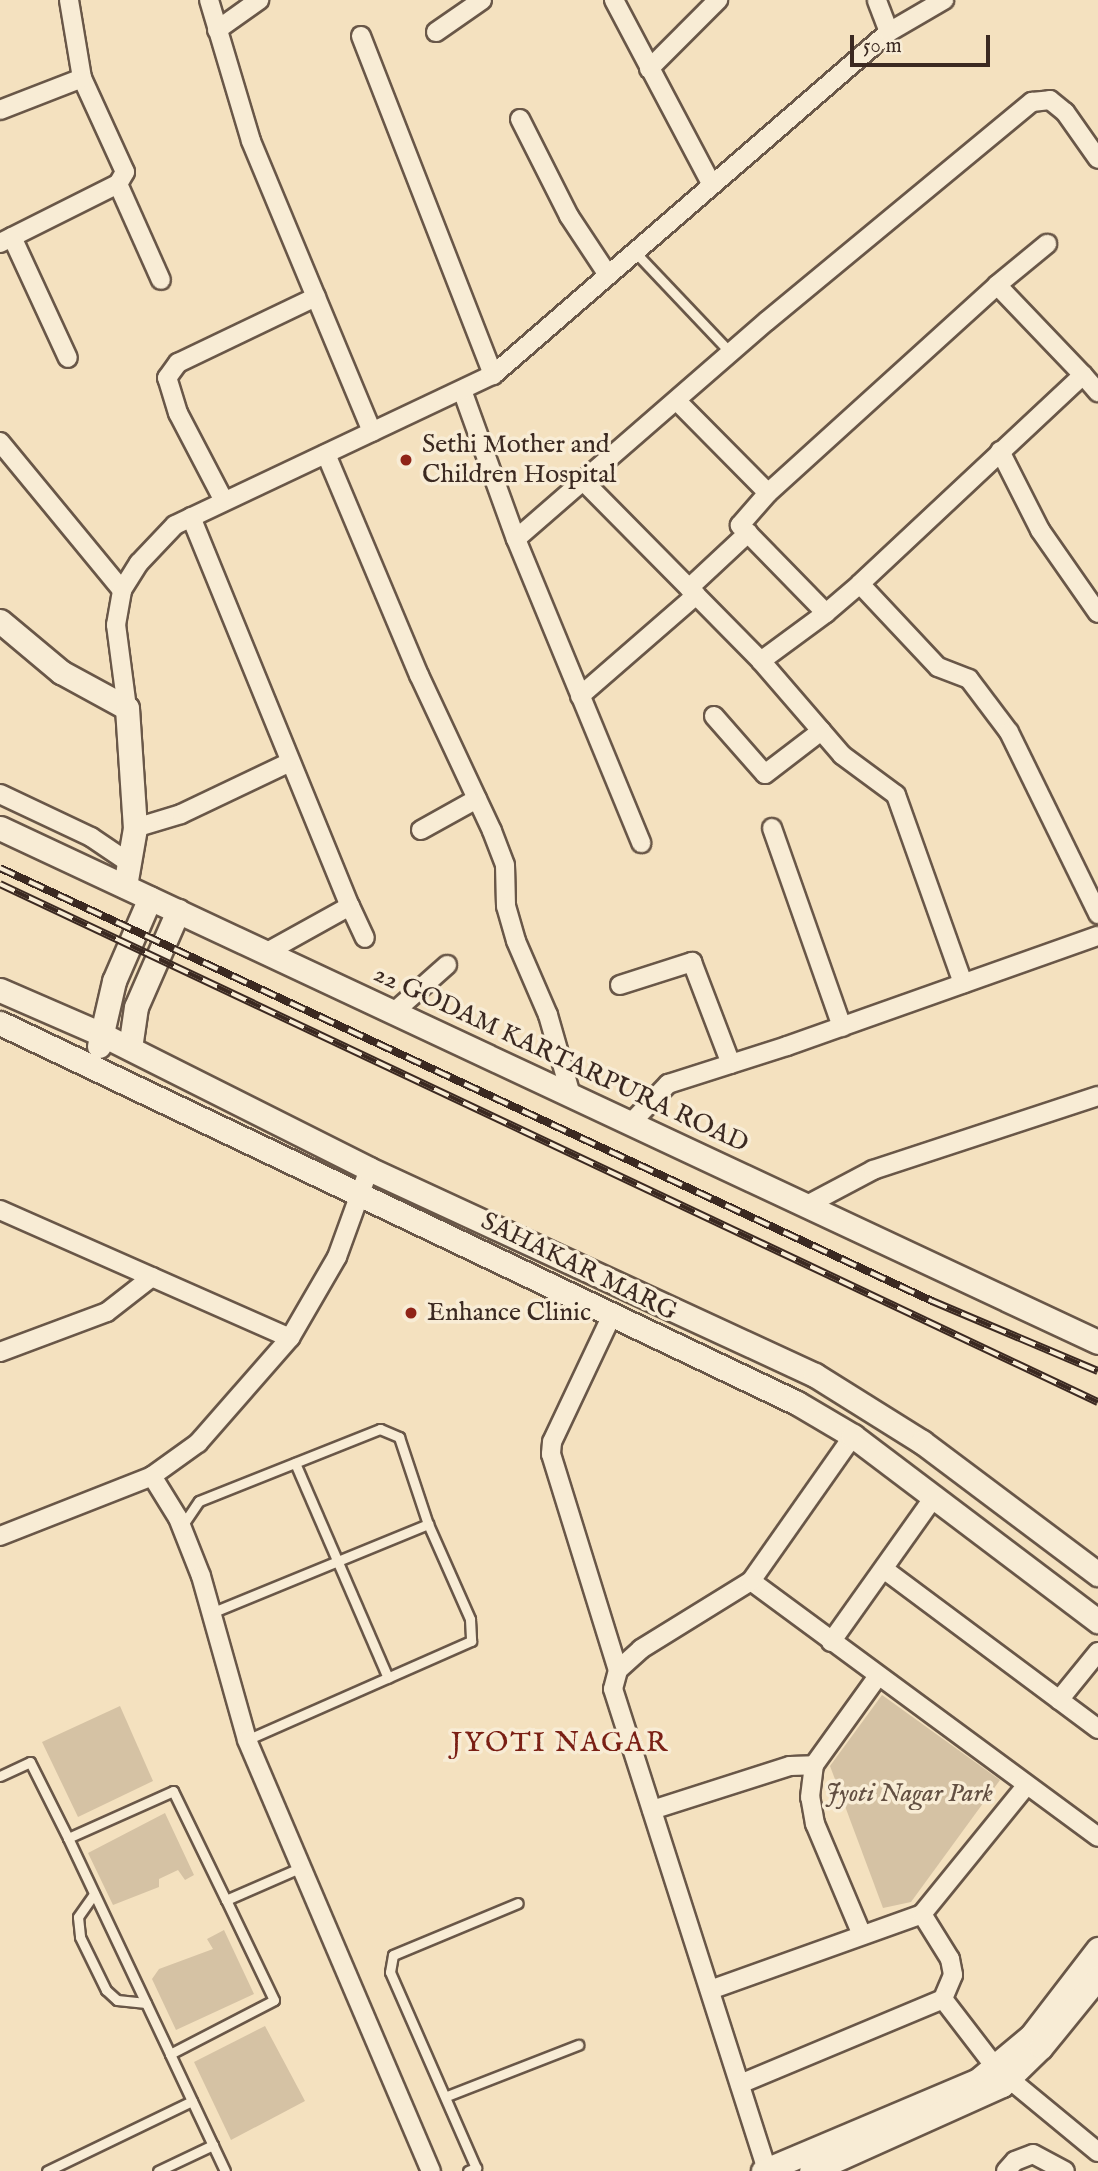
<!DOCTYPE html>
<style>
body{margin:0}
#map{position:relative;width:1098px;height:2171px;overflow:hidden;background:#f4e1bf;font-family:"IM FELL English",serif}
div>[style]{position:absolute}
.green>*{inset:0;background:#d5c2a4}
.roads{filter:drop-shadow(2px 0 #695748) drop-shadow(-2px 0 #695748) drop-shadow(0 2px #695748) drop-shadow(0 -2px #695748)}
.service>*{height:9px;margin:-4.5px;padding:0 4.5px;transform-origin:4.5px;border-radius:4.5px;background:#f8ecd5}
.minor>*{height:18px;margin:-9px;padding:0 9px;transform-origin:9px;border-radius:9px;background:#f8ecd5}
.tertiary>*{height:23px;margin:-11.5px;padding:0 11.5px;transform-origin:11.5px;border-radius:11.5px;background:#f8ecd5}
.rail>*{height:8px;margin-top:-4px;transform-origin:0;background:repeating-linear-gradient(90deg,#f8ecd5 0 16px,#3b2921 0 32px);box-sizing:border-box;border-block:2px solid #3b2921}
.dots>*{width:19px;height:19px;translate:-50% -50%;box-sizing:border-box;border:4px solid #f8ecd5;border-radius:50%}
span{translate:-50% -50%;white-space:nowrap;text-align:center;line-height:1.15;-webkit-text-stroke:7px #f8ecd5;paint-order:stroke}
.poi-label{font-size:26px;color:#3b2921}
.left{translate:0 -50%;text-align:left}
.street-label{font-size:26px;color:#3b2921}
.park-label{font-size:26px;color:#624f42;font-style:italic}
.neighbourhood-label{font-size:28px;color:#7a1f14;letter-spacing:2px}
.scale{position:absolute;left:850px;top:35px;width:140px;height:32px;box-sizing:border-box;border:4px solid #3b2921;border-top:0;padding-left:9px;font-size:21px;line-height:24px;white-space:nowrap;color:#3b2921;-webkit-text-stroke:5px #f8ecd5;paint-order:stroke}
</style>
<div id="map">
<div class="green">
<div style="clip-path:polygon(882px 1695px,1000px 1780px,911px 1902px,883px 1908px,830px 1766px)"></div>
<div style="clip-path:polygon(120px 1706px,153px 1781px,78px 1817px,42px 1742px)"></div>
<div style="clip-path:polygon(165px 1813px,194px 1875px,185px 1880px,178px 1870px,159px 1879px,159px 1887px,113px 1905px,88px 1853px)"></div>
<div style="clip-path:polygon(224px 1930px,254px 1994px,176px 2030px,152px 1979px,159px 1969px,213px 1949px,207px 1939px)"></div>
<div style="clip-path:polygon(265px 2026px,305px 2101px,231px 2140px,194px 2062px)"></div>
</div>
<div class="roads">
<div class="service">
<div style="left:635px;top:252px;width:139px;rotate:46.5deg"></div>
<div style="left:295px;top:1463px;width:234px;rotate:66.6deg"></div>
<div style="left:182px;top:1526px;width:30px;rotate:-56deg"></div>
<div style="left:199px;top:1501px;width:195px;rotate:-21.7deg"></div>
<div style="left:380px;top:1429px;width:21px;rotate:23deg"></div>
<div style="left:399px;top:1437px;width:92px;rotate:71.6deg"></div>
<div style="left:428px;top:1524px;width:104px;rotate:66.1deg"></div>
<div style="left:470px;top:1619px;width:22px;rotate:87deg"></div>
<div style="left:471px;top:1641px;width:245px;rotate:156.2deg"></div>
<div style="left:211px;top:1613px;width:235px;rotate:-22.3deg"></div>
<div style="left:0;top:1776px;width:33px;rotate:-25deg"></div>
<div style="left:30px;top:1762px;width:85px;rotate:63.4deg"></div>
<div style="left:68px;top:1838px;width:115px;rotate:-24.1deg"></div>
<div style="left:173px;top:1791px;width:121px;rotate:64.1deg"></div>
<div style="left:226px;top:1900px;width:83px;rotate:-23.5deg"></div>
<div style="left:68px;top:1838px;width:239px;rotate:64.7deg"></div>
<div style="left:94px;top:1894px;width:28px;rotate:125deg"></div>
<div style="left:78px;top:1917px;width:20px;rotate:84deg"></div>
<div style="left:80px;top:1937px;width:59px;rotate:63.9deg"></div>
<div style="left:106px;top:1990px;width:15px;rotate:42deg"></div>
<div style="left:117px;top:2000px;width:29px;rotate:6deg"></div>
<div style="left:447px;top:2096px;width:141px;rotate:-21.3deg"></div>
<div style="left:47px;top:2171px;width:161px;rotate:-25.8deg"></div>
<div style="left:158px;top:2171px;width:61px;rotate:-25.3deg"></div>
<div style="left:225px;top:2171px;width:129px;rotate:-115.2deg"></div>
<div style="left:170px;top:2054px;width:117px;rotate:-27.4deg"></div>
<div style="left:274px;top:2000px;width:111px;rotate:-115.6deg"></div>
<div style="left:468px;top:2171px;width:9px;rotate:-21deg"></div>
<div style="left:476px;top:2168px;width:214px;rotate:-113.7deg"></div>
<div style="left:390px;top:1972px;width:17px;rotate:-80deg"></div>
<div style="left:393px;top:1955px;width:135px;rotate:-22.6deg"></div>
</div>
<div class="minor">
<div style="left:209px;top:0;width:147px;rotate:73.4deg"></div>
<div style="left:251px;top:141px;width:315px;rotate:67.4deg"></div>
<div style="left:614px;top:0;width:209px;rotate:62.1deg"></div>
<div style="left:217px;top:30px;width:52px;rotate:-35.5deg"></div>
<div style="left:436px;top:32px;width:56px;rotate:-34.8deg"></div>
<div style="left:889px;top:32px;width:64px;rotate:-30.2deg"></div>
<div style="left:361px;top:36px;width:364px;rotate:68.7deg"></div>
<div style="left:649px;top:69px;width:98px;rotate:-45deg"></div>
<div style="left:0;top:110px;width:88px;rotate:-21.3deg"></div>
<div style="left:520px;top:119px;width:109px;rotate:63.2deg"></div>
<div style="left:569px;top:216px;width:71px;rotate:56.5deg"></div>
<div style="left:118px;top:184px;width:105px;rotate:65.9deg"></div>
<div style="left:12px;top:237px;width:133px;rotate:65.2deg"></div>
<div style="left:0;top:243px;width:132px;rotate:-26.6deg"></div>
<div style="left:118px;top:184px;width:14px;rotate:-60deg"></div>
<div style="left:125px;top:172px;width:103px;rotate:-114.6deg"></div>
<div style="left:82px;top:78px;width:79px;rotate:-99.5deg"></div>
<div style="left:997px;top:285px;width:65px;rotate:-39.4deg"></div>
<div style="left:1083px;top:375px;width:23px;rotate:49deg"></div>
<div style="left:462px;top:390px;width:158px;rotate:70.1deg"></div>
<div style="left:516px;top:539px;width:332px;rotate:-41deg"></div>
<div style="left:767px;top:321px;width:344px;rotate:-39.6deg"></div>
<div style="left:1032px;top:102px;width:18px;rotate:-6deg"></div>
<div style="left:1050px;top:100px;width:19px;rotate:39deg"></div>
<div style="left:1065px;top:112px;width:57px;rotate:54.9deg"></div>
<div style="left:677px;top:401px;width:129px;rotate:45.3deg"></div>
<div style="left:768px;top:493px;width:43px;rotate:131.2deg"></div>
<div style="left:740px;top:525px;width:123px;rotate:45.7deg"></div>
<div style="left:826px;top:613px;width:45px;rotate:-40.5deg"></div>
<div style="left:860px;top:584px;width:114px;rotate:46.8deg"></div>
<div style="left:938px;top:667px;width:33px;rotate:21deg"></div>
<div style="left:969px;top:679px;width:66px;rotate:53deg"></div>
<div style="left:1009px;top:732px;width:203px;rotate:63.9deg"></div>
<div style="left:0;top:442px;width:192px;rotate:50.5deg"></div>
<div style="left:1000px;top:451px;width:89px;rotate:63.1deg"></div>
<div style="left:1040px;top:530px;width:101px;rotate:55.1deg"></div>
<div style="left:326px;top:454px;width:240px;rotate:67.2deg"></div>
<div style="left:419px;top:675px;width:172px;rotate:64.9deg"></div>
<div style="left:492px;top:831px;width:36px;rotate:69deg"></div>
<div style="left:505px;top:865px;width:41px;rotate:88.6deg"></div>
<div style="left:506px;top:906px;width:36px;rotate:74deg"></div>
<div style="left:516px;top:941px;width:81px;rotate:66.6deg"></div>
<div style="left:548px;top:1015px;width:83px;rotate:74deg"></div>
<div style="left:768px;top:493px;width:309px;rotate:-42.2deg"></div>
<div style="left:997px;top:285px;width:124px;rotate:46.3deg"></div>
<div style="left:1083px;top:375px;width:306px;rotate:136.9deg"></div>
<div style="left:224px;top:501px;width:99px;rotate:-117.6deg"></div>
<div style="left:178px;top:413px;width:37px;rotate:-107deg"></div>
<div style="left:167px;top:378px;width:19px;rotate:-54deg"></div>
<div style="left:178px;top:363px;width:153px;rotate:-25.6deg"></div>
<div style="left:191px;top:517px;width:420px;rotate:67.8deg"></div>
<div style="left:350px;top:906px;width:95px;rotate:151deg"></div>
<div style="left:516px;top:539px;width:329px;rotate:67.6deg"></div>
<div style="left:689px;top:588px;width:81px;rotate:-43deg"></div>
<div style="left:696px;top:595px;width:93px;rotate:45.4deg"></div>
<div style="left:826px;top:613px;width:81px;rotate:143.6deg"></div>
<div style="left:761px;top:661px;width:124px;rotate:49.2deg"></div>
<div style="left:842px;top:755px;width:67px;rotate:36.5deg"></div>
<div style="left:896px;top:795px;width:200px;rotate:70.4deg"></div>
<div style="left:580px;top:696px;width:154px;rotate:-41deg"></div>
<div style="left:696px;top:595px;width:158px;rotate:-134.7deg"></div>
<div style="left:127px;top:708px;width:84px;rotate:-97.5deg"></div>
<div style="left:116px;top:625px;width:36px;rotate:-80deg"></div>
<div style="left:122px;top:590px;width:32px;rotate:-58deg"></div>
<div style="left:139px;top:563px;width:52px;rotate:-46.5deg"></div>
<div style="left:175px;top:525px;width:352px;rotate:-25.3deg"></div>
<div style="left:493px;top:375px;width:524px;rotate:-40.9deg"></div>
<div style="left:889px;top:32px;width:34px;rotate:-111deg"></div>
<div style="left:714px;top:716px;width:77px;rotate:48.7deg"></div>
<div style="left:765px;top:774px;width:71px;rotate:-37.5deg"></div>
<div style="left:0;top:794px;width:101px;rotate:25.3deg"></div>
<div style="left:91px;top:837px;width:45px;rotate:34deg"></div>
<div style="left:135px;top:828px;width:48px;rotate:-16.9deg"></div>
<div style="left:181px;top:814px;width:121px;rotate:-25.5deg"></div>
<div style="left:772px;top:828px;width:211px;rotate:70.6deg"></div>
<div style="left:421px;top:830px;width:64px;rotate:-29deg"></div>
<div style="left:350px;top:906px;width:35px;rotate:65deg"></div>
<div style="left:620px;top:985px;width:76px;rotate:-17.7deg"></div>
<div style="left:692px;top:962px;width:109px;rotate:69.1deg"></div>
<div style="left:394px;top:1012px;width:71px;rotate:-41.6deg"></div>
<div style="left:631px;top:1123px;width:54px;rotate:-46.5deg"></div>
<div style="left:668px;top:1084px;width:125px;rotate:-17.7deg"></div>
<div style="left:787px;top:1046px;width:330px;rotate:-19.5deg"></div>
<div style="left:807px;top:1205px;width:75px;rotate:-27.9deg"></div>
<div style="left:873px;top:1170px;width:237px;rotate:-18.2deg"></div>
<div style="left:0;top:1210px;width:317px;rotate:23.8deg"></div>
<div style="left:612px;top:1315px;width:140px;rotate:115.3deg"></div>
<div style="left:552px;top:1442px;width:12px;rotate:95deg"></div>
<div style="left:551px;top:1454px;width:226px;rotate:72.8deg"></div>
<div style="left:0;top:1352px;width:114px;rotate:-20.5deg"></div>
<div style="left:107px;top:1312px;width:57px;rotate:-37.9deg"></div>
<div style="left:152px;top:1476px;width:49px;rotate:58.2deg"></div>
<div style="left:178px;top:1518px;width:62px;rotate:68.4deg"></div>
<div style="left:201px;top:1576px;width:170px;rotate:74.3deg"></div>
<div style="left:247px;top:1740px;width:469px;rotate:66.9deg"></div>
<div style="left:0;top:1536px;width:163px;rotate:-21.5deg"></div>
<div style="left:152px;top:1476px;width:57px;rotate:-35.7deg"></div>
<div style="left:198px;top:1443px;width:140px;rotate:-48.8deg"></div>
<div style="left:290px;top:1338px;width:94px;rotate:-59.9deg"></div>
<div style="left:337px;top:1257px;width:94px;rotate:-70deg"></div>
<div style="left:885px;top:1570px;width:266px;rotate:36.7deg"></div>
<div style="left:751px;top:1581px;width:431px;rotate:36.4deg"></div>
<div style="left:831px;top:1642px;width:178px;rotate:-54.6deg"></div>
<div style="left:1059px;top:1700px;width:62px;rotate:-50.9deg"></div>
<div style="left:652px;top:1810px;width:145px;rotate:-17.7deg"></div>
<div style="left:790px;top:1766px;width:24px;rotate:-2deg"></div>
<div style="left:922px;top:1914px;width:53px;rotate:58.1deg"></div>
<div style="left:950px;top:1959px;width:16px;rotate:79deg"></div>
<div style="left:953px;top:1975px;width:26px;rotate:113deg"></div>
<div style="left:862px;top:1935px;width:121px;rotate:-112.9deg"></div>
<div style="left:815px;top:1824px;width:27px;rotate:-100deg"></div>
<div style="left:810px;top:1797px;width:32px;rotate:-83deg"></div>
<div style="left:814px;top:1765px;width:110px;rotate:-54.3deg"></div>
<div style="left:710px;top:1990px;width:225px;rotate:-19.7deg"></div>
<div style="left:922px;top:1914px;width:166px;rotate:-50.9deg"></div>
<div style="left:740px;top:2084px;width:220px;rotate:-22.7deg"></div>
<div style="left:943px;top:1999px;width:87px;rotate:52.5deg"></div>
<div style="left:996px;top:2068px;width:132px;rotate:39.5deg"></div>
<div style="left:767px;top:2170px;width:505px;rotate:-107.75deg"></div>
<div style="left:613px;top:1689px;width:20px;rotate:-75deg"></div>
<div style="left:618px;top:1670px;width:31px;rotate:-42deg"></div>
<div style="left:641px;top:1649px;width:129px;rotate:-31.7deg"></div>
<div style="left:751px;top:1581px;width:177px;rotate:-54.9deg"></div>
<div style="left:1006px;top:2171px;width:13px;rotate:-48deg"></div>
<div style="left:1015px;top:2161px;width:19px;rotate:-21deg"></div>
<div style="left:1033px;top:2154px;width:36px;rotate:28deg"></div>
</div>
<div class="tertiary">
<div style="left:0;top:621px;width:80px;rotate:39.9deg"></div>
<div style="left:61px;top:672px;width:75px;rotate:28.6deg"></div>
<div style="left:127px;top:708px;width:120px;rotate:86.2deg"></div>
<div style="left:135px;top:828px;width:59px;rotate:99.8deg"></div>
<div style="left:0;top:828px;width:1212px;rotate:25.09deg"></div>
<div style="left:0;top:990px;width:110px;rotate:23.5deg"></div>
<div style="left:101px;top:1034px;width:300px;rotate:26.7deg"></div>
<div style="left:369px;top:1169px;width:491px;rotate:24.8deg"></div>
<div style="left:815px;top:1375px;width:126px;rotate:32.1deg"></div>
<div style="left:922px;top:1442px;width:220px;rotate:36.9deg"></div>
<div style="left:0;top:1023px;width:883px;rotate:25.49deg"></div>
<div style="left:797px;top:1403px;width:65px;rotate:30.5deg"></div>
<div style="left:853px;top:1436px;width:307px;rotate:37.1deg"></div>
<div style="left:99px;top:1046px;width:67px;rotate:-77deg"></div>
<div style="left:114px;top:981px;width:90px;rotate:-66.6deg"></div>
<div style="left:130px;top:1048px;width:41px;rotate:-81.7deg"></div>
<div style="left:136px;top:1007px;width:105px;rotate:-66.4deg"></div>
<div style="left:763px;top:2171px;width:233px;rotate:-22.9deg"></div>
<div style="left:978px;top:2080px;width:69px;rotate:-39.7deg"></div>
<div style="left:1031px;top:2036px;width:110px;rotate:-52.4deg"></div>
<div style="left:811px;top:2171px;width:209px;rotate:-24.2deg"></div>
<div style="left:1002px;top:2085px;width:54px;rotate:-44.3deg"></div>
<div style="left:1041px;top:2047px;width:90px;rotate:-50.8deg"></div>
</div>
</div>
<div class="rail">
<div style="left:0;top:868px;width:1028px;rotate:24.92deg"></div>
<div style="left:932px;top:1301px;width:180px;rotate:22.9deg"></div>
<div style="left:0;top:884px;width:1214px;rotate:25.26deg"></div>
</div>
<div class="dots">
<div style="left:406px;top:460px;background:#8f2418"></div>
<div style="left:411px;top:1313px;background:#8f2418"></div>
</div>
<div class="poi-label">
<span class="left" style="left:422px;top:460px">Sethi Mother and<br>Children Hospital</span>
<span class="left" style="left:427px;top:1313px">Enhance Clinic</span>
</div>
<div class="street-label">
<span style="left:561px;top:1059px;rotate:25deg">22 GODAM KARTARPURA ROAD</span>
<span style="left:579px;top:1267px;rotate:26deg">SAHAKAR MARG</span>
</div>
<div class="park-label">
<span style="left:909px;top:1794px">Jyoti Nagar Park</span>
</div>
<div class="neighbourhood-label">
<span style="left:560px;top:1744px">JYOTI NAGAR</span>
</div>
<div class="scale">50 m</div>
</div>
